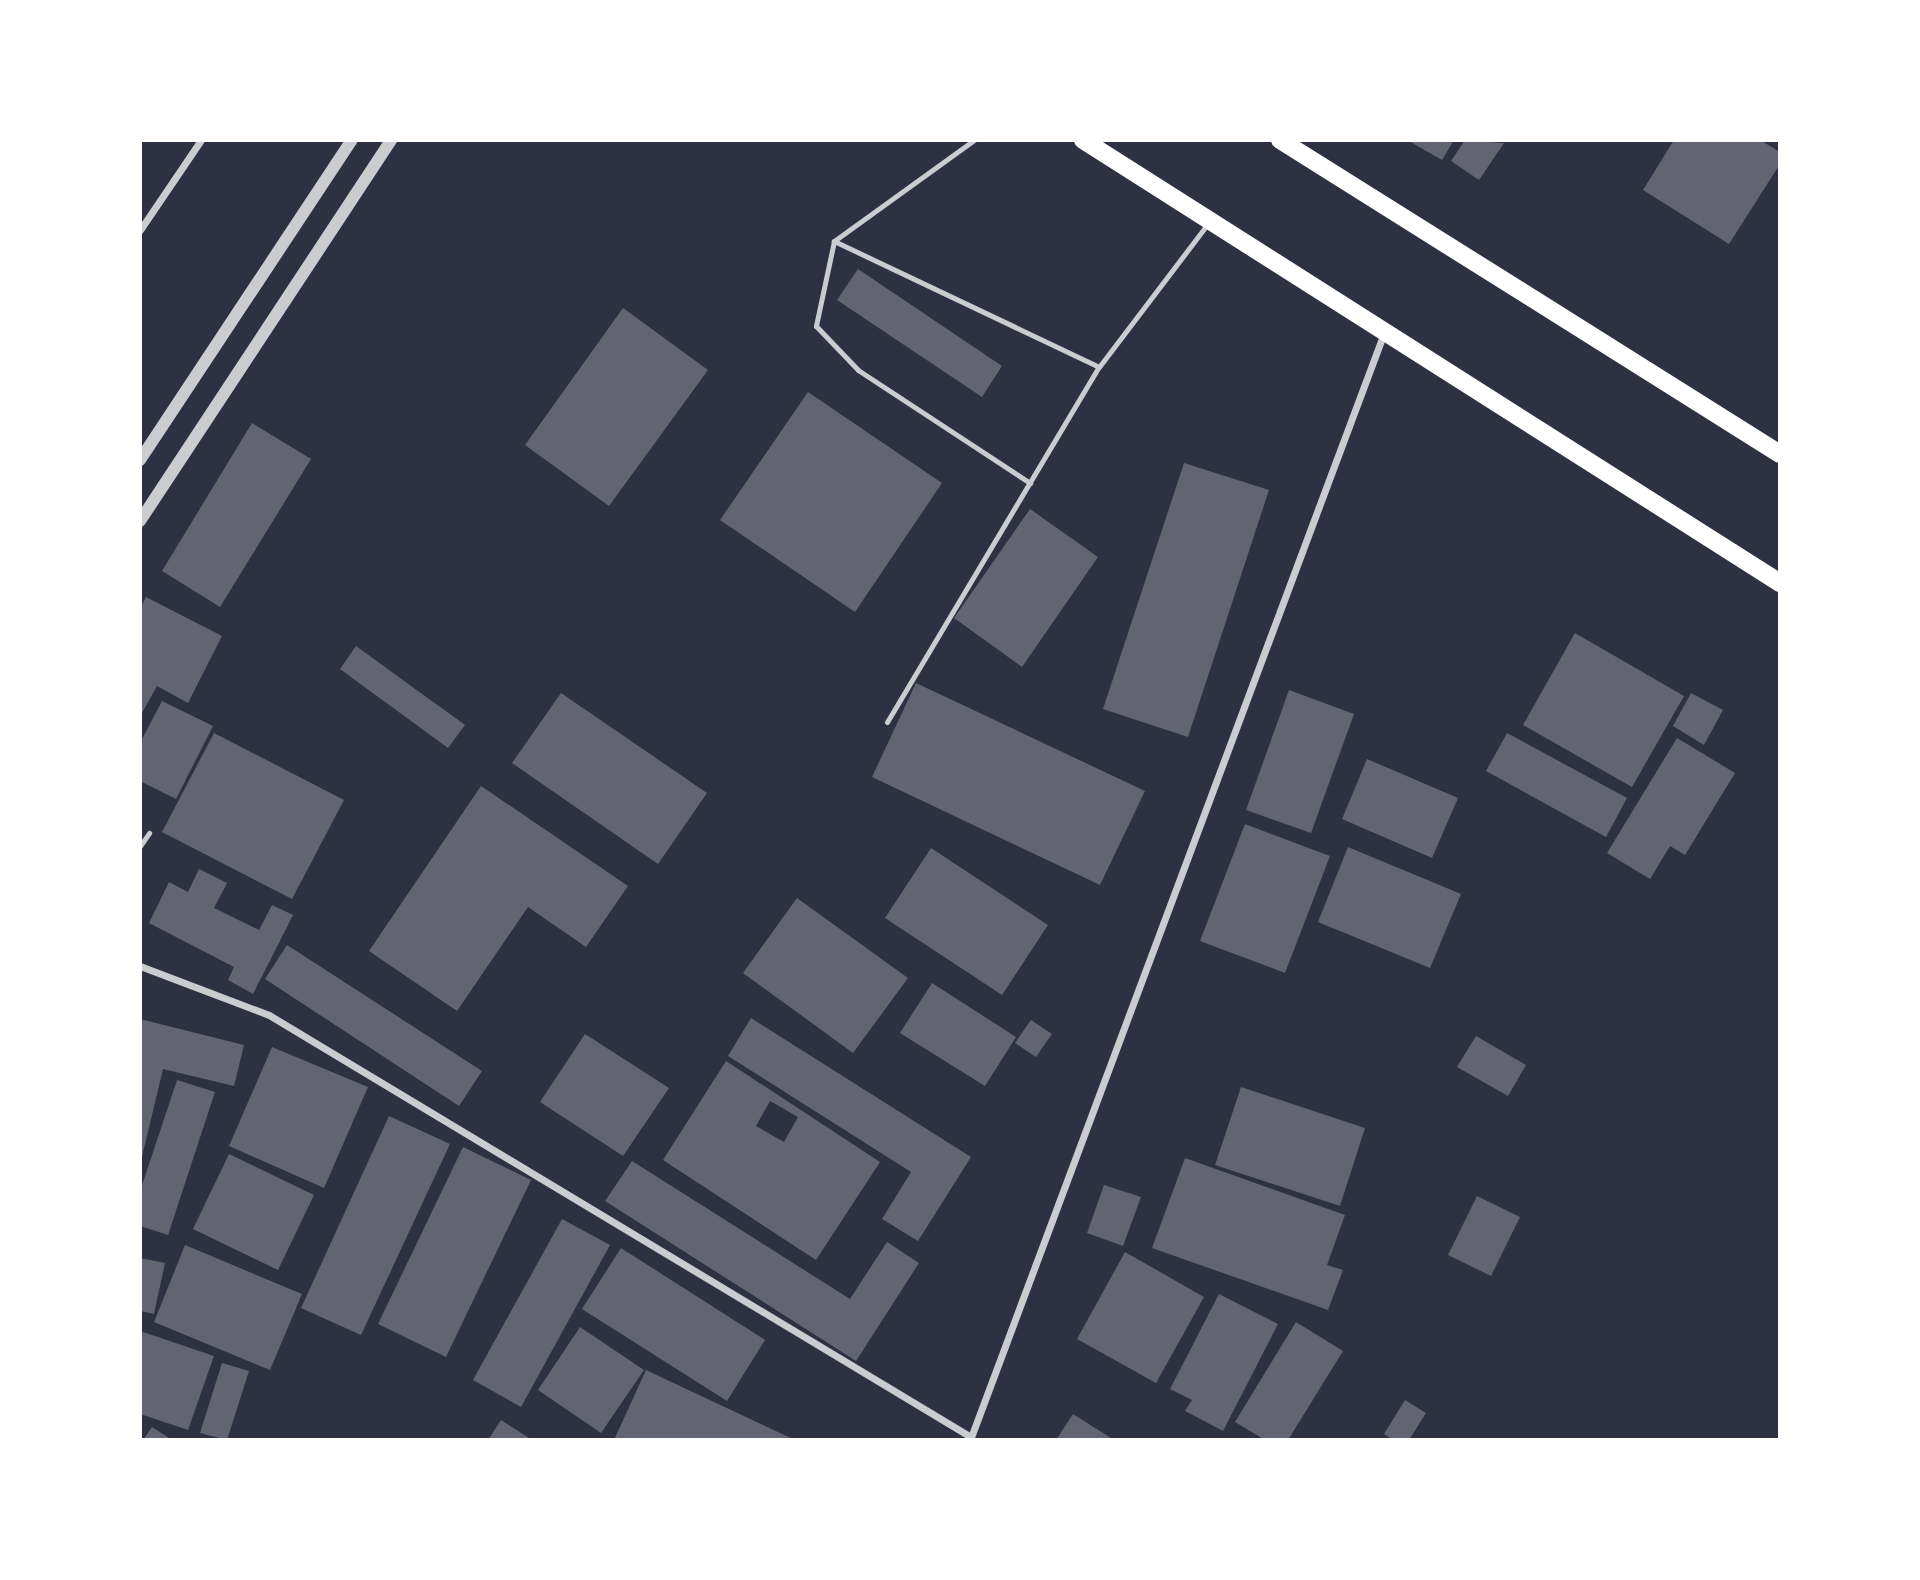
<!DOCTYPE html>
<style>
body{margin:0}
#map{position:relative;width:1920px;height:1580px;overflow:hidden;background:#2d3142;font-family:"PT Sans",sans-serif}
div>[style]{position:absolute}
.building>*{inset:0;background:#626471}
.service>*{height:5px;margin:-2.5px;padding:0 2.5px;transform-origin:2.5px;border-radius:2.5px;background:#caccd0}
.minor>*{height:7px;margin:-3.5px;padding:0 3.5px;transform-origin:3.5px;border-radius:3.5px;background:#caccd0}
.tertiary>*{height:12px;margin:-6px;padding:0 6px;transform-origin:6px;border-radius:6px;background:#caccd0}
.primary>*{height:18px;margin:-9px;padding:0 9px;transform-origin:9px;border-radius:9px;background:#fff}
span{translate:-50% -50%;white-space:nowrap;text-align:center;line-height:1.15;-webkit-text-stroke:7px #fff;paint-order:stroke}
.frame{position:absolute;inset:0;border:142px solid #fff;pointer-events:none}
</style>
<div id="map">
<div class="building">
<div style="clip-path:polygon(1407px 140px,1454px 140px,1442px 160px)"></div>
<div style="clip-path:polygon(1465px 140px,1504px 143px,1479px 180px,1451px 161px)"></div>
<div style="clip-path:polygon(1674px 140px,1760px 140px,1780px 152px,1780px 164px,1729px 244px,1643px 190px)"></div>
<div style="clip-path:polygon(858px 269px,1002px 366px,982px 397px,837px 300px)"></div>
<div style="clip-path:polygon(623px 308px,708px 370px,609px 506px,525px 445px)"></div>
<div style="clip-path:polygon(808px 392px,942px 483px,855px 612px,720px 520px)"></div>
<div style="clip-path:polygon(252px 423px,311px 459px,220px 607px,162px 571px)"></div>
<div style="clip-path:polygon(1184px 463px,1269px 490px,1188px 737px,1103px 709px)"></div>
<div style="clip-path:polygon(1030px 509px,1098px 557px,1022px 667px,954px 618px)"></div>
<div style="clip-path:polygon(146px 597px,222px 636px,188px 703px,157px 686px,142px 713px,140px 609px)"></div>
<div style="clip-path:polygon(1575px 633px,1684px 696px,1632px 787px,1523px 725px)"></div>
<div style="clip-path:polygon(356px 646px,465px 725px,448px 748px,340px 669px)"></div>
<div style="clip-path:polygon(916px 683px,1145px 791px,1100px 885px,872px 777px)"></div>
<div style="clip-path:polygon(1289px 690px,1354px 714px,1311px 833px,1246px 810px)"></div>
<div style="clip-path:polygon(561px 693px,707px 793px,658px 864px,512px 763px)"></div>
<div style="clip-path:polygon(1691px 693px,1723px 710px,1704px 745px,1673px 726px)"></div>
<div style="clip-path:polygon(162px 701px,213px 726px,176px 799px,140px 781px,140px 743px)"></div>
<div style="clip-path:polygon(214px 733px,344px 800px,292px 899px,162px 832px)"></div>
<div style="clip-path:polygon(1507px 733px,1627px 798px,1606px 837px,1486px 771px)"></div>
<div style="clip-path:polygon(1677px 738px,1735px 773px,1685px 855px,1670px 846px,1650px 879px,1607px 853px)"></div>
<div style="clip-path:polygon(1367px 759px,1458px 798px,1432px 858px,1342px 819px)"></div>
<div style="clip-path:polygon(481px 786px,628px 886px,586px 947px,528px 907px,457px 1011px,369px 951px)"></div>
<div style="clip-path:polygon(1245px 824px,1330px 856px,1285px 973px,1200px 941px)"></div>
<div style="clip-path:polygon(1348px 847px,1461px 894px,1430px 968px,1318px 922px)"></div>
<div style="clip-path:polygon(931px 848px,1048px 925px,1002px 995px,885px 918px)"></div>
<div style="clip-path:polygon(199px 869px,227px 883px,214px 908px,259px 930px,272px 905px,293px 915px,253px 994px,228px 980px,234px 967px,149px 923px,169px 882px,188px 892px)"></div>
<div style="clip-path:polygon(797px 898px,908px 978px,853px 1053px,743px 973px)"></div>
<div style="clip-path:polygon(287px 945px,482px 1071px,459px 1106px,265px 979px)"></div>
<div style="clip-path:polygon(932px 983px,1016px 1037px,985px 1086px,900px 1033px)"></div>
<div style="clip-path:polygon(751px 1018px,971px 1157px,918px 1241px,882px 1219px,911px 1172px,728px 1056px)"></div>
<div style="clip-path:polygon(140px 1019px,244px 1045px,234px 1086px,163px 1069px,141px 1161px)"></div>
<div style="clip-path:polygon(1031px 1020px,1052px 1034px,1036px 1057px,1015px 1043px)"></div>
<div style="clip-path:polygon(585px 1034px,669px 1088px,623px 1156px,540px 1102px)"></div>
<div style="clip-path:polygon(1476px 1036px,1526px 1065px,1508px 1096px,1457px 1067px)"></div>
<div style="clip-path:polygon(272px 1047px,368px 1087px,324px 1188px,229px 1146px)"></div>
<div style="clip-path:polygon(evenodd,726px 1061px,880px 1162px,816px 1260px,663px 1160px,726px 1061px,770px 1101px,798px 1117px,784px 1142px,756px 1126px,770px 1101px)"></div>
<div style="clip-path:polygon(177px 1080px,215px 1092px,168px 1235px,140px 1226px,140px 1191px)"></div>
<div style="clip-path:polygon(1241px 1087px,1365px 1128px,1340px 1206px,1215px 1165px)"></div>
<div style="clip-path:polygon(389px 1116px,450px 1144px,361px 1335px,301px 1308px)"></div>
<div style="clip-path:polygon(463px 1147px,531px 1180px,446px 1357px,378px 1324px)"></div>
<div style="clip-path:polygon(229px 1154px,314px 1195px,278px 1270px,193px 1229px)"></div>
<div style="clip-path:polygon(1185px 1158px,1345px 1215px,1327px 1265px,1343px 1270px,1328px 1310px,1152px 1248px)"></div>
<div style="clip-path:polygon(632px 1161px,850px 1299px,887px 1242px,919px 1263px,856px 1361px,605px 1201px)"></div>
<div style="clip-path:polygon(1104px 1185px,1141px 1197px,1123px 1246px,1087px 1233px)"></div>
<div style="clip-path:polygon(1477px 1196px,1520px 1217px,1491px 1276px,1448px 1255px)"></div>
<div style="clip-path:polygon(562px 1219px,610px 1245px,521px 1407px,473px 1380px)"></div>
<div style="clip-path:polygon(185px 1245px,302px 1294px,270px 1370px,154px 1322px)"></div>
<div style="clip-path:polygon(621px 1248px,765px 1340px,727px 1401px,582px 1309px)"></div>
<div style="clip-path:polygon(1125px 1252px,1204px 1297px,1156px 1383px,1077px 1339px)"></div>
<div style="clip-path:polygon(140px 1258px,165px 1263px,154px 1314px,140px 1311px)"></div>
<div style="clip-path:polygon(1219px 1294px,1278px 1324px,1223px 1431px,1185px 1411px,1192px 1400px,1170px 1389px)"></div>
<div style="clip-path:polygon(1296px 1322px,1343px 1351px,1288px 1440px,1265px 1440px,1235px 1422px)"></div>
<div style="clip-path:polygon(580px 1327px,644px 1370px,601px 1433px,538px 1390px)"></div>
<div style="clip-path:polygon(140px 1331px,214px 1356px,188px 1430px,140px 1414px)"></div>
<div style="clip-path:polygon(222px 1363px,249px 1371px,227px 1440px,200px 1433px)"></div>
<div style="clip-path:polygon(646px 1370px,795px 1440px,614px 1440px)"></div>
<div style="clip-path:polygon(1405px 1400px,1426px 1413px,1409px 1440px,1393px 1440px,1384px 1434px)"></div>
<div style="clip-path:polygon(1073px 1414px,1114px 1440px,1056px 1440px)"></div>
<div style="clip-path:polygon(501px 1420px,532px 1440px,488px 1440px)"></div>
<div style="clip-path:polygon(152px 1427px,172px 1440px,143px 1440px)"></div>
</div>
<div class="service">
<div style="left:974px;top:140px;width:173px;rotate:144.2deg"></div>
<div style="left:834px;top:241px;width:87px;rotate:102deg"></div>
<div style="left:816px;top:326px;width:61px;rotate:46.3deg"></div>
<div style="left:858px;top:370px;width:206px;rotate:33.3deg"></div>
<div style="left:834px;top:241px;width:293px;rotate:25.4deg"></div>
<div style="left:887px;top:722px;width:413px;rotate:-59.2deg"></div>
<div style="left:1099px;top:367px;width:182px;rotate:-52.8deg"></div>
<div style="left:140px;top:846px;width:16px;rotate:-55deg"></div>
</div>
<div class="minor">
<div style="left:140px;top:230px;width:109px;rotate:-55.9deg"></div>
<div style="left:140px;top:966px;width:138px;rotate:20.8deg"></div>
<div style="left:269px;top:1015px;width:819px;rotate:31.01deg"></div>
<div style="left:970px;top:1440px;width:1182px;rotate:-69.5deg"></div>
</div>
<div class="tertiary">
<div style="left:140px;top:460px;width:384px;rotate:-56.5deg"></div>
<div style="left:140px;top:521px;width:456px;rotate:-56.6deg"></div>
</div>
<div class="primary">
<div style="left:1083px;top:140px;width:826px;rotate:32.44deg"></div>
<div style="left:1280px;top:140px;width:590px;rotate:32.13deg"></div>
</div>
<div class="frame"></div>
</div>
